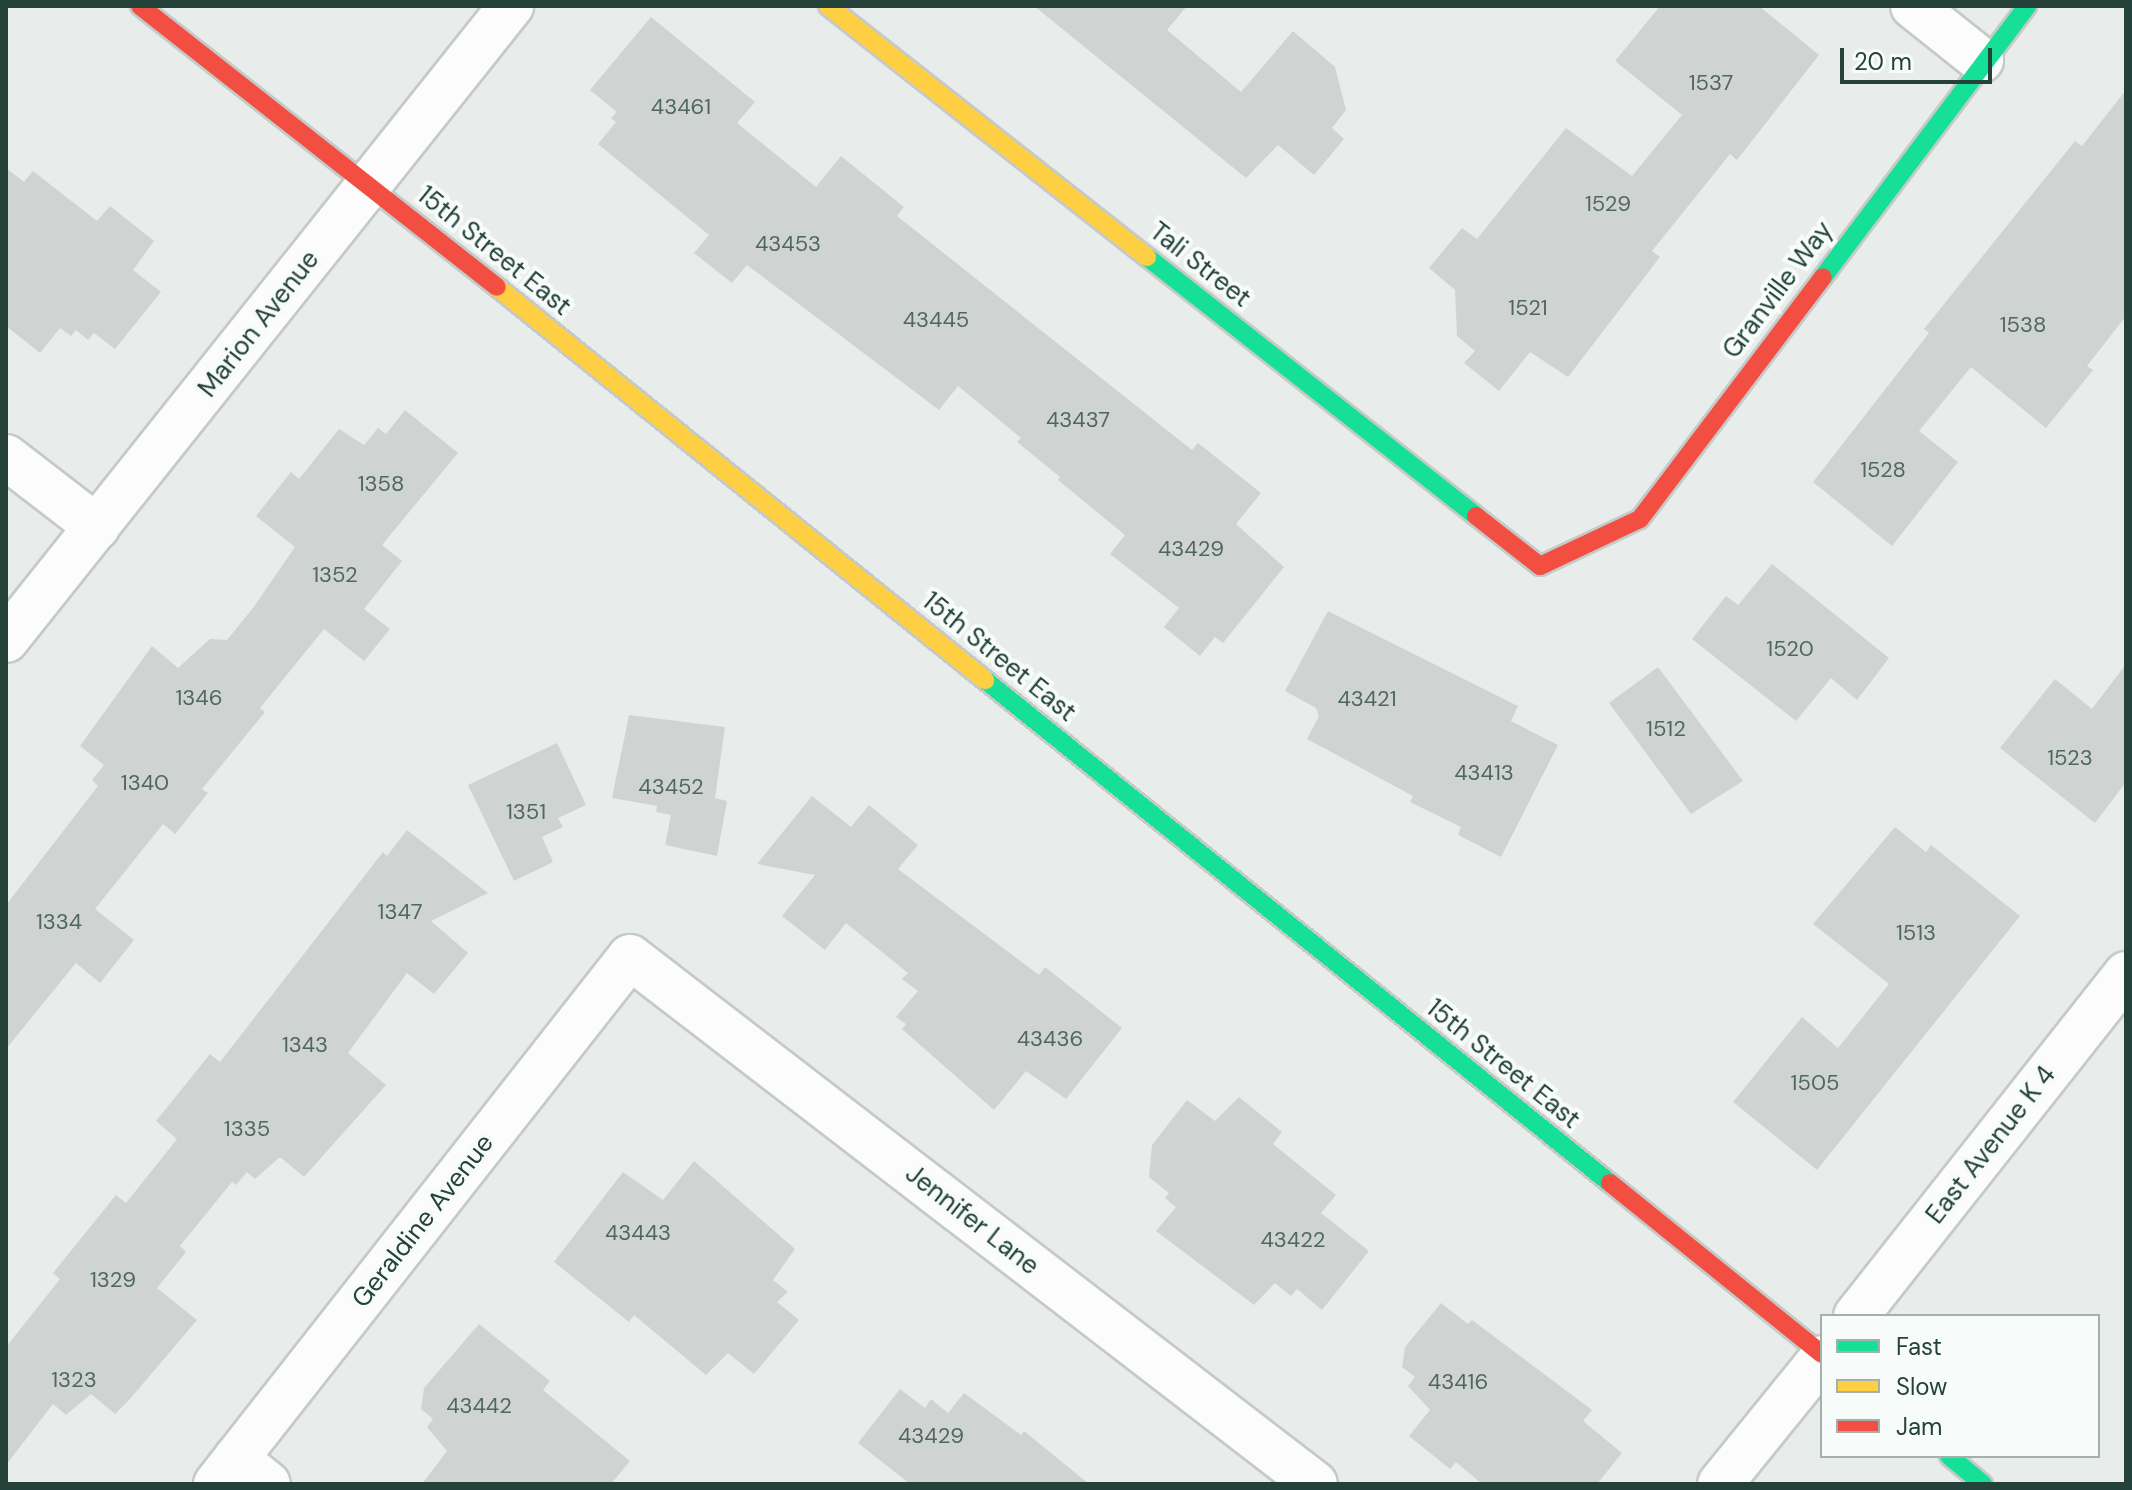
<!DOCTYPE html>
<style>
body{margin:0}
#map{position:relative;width:2132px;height:1490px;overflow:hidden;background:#e8edeb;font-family:"DM Sans",sans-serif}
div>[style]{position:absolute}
.building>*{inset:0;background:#cfd4d2}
.roads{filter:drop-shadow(2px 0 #c5cac8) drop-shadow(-2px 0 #c5cac8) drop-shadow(0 2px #c5cac8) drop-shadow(0 -2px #c5cac8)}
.street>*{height:44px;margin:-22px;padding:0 22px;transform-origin:22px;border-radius:22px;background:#fcfcfc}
.fast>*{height:18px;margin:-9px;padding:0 9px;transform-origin:9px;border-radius:9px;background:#16e098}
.slow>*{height:18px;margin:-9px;padding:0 9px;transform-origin:9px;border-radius:9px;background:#ffcf43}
.jam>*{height:18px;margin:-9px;padding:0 9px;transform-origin:9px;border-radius:9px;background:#f24e42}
span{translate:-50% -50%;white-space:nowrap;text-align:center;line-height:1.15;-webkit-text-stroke:8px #f7fbf9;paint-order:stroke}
.number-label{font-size:22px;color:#506761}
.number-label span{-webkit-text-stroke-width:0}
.street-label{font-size:26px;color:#24423a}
.frame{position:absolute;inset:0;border:8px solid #24423a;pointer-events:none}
.legend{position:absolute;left:1820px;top:1314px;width:280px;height:144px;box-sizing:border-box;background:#f7fbf9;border:2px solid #a3b1ad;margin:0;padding:10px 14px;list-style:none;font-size:24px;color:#24423a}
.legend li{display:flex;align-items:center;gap:16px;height:40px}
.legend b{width:40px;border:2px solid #a3b1ad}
.scale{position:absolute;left:1840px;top:48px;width:152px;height:36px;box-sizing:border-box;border:4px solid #24423a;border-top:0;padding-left:10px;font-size:24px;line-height:28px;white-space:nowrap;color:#24423a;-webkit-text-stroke:6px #f7fbf9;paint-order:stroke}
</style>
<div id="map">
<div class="building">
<div style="clip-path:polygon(1034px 6px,1187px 6px,1167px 30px,1241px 92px,1293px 31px,1335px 67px,1346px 110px,1332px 128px,1344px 139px,1314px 175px,1278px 145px,1246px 178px)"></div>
<div style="clip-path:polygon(1660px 6px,1759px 6px,1819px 55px,1737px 160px,1730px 154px,1652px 251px,1660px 257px,1568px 377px,1530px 352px,1499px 391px,1464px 363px,1475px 351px,1457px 336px,1455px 290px,1429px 268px,1462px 228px,1477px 239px,1566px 128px,1632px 176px,1682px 115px,1615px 61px)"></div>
<div style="clip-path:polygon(651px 17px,755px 102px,737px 123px,816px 187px,841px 156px,904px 207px,897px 216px,1192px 450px,1198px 443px,1261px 493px,1236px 524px,1284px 567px,1223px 643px,1215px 637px,1200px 656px,1164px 627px,1179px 608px,1110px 554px,1125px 535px,1058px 480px,1060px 477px,1017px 442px,1021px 438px,958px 386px,939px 410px,747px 265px,732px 283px,694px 253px,709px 235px,598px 144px,616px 122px,611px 118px,617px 112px,590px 90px)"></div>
<div style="clip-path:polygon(2126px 90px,2126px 316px,2087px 366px,2093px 370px,2046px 428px,1971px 367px,1919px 431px,1958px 462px,1892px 546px,1813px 482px,1929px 333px,1924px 329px,2075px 141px,2082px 146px)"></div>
<div style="clip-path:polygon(6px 168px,24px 182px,33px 171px,97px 221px,110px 206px,154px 241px,133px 270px,161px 292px,115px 349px,94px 333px,88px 340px,76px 330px,71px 336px,60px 328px,40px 353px,6px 326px)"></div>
<div style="clip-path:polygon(405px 410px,458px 453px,382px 545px,402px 561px,364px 609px,390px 629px,364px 661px,324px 629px,260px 708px,265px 712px,202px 789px,208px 793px,175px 834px,163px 824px,95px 909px,134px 940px,100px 983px,76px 963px,6px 1049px,6px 905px,98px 786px,92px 780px,104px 765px,80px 746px,152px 646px,178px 668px,210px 639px,227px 640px,253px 608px,295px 547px,256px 516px,291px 472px,299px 479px,339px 429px,364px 445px,378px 428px,386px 434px)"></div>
<div style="clip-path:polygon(1772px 564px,1889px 658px,1857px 700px,1831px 678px,1796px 721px,1692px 639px,1726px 596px,1738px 605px)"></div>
<div style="clip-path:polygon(1328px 611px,1518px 706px,1511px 721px,1558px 745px,1501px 857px,1458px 835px,1461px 827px,1410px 802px,1413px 796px,1307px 739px,1319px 716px,1316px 708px,1285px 691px)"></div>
<div style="clip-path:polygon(2126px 664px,2126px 782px,2095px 823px,2000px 748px,2055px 679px,2092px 709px)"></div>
<div style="clip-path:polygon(1658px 667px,1743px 781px,1691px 814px,1609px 703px)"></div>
<div style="clip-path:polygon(629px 715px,725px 727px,715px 798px,727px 801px,717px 856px,665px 845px,671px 815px,656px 812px,657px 806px,612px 798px)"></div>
<div style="clip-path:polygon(557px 743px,586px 805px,558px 818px,563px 827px,542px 837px,553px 862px,514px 881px,468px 785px)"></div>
<div style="clip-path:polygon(812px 796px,851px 827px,869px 805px,918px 845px,898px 869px,1039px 975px,1045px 967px,1122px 1028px,1066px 1099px,1026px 1071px,994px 1110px,902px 1029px,906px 1024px,896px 1017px,918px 991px,902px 979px,908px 973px,846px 923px,825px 950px,782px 916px,815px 875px,757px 864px)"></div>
<div style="clip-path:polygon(1895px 827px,1926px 852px,1931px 845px,2020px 916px,1817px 1170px,1733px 1102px,1802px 1017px,1838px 1048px,1889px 984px,1813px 924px)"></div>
<div style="clip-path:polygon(407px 830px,488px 893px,431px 921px,468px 953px,434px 994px,407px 973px,348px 1053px,386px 1085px,304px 1177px,280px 1157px,255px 1179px,247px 1172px,236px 1185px,232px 1182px,180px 1246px,186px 1252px,157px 1288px,197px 1320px,130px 1399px,115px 1414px,91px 1394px,66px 1415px,53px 1404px,6px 1465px,6px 1347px,60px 1279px,53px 1273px,116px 1195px,126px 1203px,177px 1139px,156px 1121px,210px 1054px,220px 1062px,383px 852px,387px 856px)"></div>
<div style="clip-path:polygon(1239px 1097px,1282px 1132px,1273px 1144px,1336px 1195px,1321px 1213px,1369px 1251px,1322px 1310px,1297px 1289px,1291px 1296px,1275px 1283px,1254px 1305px,1156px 1231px,1176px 1207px,1165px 1198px,1169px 1193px,1149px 1177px,1152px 1145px,1187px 1100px,1215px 1121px)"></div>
<div style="clip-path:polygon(694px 1161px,795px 1249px,773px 1280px,788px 1292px,777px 1302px,799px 1320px,754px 1374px,728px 1353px,706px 1375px,634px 1315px,629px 1322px,554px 1262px,623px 1172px,663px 1200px)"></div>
<div style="clip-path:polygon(1441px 1303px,1468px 1324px,1472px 1320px,1592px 1410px,1583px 1421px,1622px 1453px,1597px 1484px,1482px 1484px,1456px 1462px,1450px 1469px,1409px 1436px,1430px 1410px,1408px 1386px,1415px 1377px,1402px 1367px,1405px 1347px)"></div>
<div style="clip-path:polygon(479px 1324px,550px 1381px,543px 1390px,630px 1461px,611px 1484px,422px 1484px,447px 1451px,427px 1427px,433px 1419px,421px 1409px,424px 1388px)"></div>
<div style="clip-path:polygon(900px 1389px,925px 1408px,931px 1399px,948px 1413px,964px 1393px,1021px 1435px,1024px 1431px,1089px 1484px,910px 1484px,858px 1443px)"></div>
</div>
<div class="roads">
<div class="street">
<div style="left:1913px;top:6px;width:87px;rotate:38.5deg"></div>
<div style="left:6px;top:457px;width:115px;rotate:37.6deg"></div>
<div style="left:6px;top:640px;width:811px;rotate:-51.46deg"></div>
<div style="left:1856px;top:1316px;width:436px;rotate:-51.7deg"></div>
<div style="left:236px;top:1458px;width:41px;rotate:39.1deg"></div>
<div style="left:216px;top:1484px;width:670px;rotate:-51.85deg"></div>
<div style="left:630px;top:957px;width:864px;rotate:37.57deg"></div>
<div style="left:1720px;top:1484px;width:162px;rotate:-51deg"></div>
</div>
<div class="fast">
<div style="left:1147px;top:257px;width:419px;rotate:38.2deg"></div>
<div style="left:1823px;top:277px;width:339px;rotate:-53deg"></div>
<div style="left:985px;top:680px;width:802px;rotate:38.83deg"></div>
<div style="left:1949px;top:1456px;width:44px;rotate:39.5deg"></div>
</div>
<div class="slow">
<div style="left:828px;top:6px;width:406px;rotate:38.2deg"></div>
<div style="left:497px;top:287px;width:627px;rotate:38.85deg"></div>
</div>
<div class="jam">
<div style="left:140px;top:6px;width:454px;rotate:38.2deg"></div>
<div style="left:1476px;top:516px;width:81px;rotate:38deg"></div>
<div style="left:1540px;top:566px;width:110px;rotate:-25.2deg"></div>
<div style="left:1640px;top:519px;width:303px;rotate:-52.9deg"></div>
<div style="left:1610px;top:1183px;width:272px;rotate:38.9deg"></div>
</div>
</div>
<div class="number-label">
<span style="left:1711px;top:83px">1537</span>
<span style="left:681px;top:107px">43461</span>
<span style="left:1608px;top:204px">1529</span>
<span style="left:788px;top:244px">43453</span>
<span style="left:1528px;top:308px">1521</span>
<span style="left:936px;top:320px">43445</span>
<span style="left:2023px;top:325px">1538</span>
<span style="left:1078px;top:420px">43437</span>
<span style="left:1883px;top:470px">1528</span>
<span style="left:381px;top:484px">1358</span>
<span style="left:1191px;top:549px">43429</span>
<span style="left:335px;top:575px">1352</span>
<span style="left:1790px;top:649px">1520</span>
<span style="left:199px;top:698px">1346</span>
<span style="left:1367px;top:699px">43421</span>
<span style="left:1666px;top:729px">1512</span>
<span style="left:2070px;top:758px">1523</span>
<span style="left:1484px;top:773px">43413</span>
<span style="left:145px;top:783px">1340</span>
<span style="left:671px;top:787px">43452</span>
<span style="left:526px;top:812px">1351</span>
<span style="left:400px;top:912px">1347</span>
<span style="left:59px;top:922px">1334</span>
<span style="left:1916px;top:933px">1513</span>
<span style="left:1050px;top:1039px">43436</span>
<span style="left:305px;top:1045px">1343</span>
<span style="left:1815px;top:1083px">1505</span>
<span style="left:247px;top:1129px">1335</span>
<span style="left:638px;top:1233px">43443</span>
<span style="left:1293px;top:1240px">43422</span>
<span style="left:113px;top:1280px">1329</span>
<span style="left:74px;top:1380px">1323</span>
<span style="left:1458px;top:1382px">43416</span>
<span style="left:479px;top:1406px">43442</span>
<span style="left:931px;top:1436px">43429</span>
</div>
<div class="street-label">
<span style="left:494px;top:251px;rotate:39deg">15th Street East</span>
<span style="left:1200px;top:265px;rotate:38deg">Tali Street</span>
<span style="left:1778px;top:290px;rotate:-53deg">Granville Way</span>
<span style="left:259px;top:324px;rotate:-52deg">Marion Avenue</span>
<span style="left:999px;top:657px;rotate:39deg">15th Street East</span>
<span style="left:1503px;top:1064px;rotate:39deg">15th Street East</span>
<span style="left:1991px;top:1145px;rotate:-52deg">East Avenue K 4</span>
<span style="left:972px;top:1220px;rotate:38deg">Jennifer Lane</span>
<span style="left:423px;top:1221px;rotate:-52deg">Geraldine Avenue</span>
</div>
<div class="frame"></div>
<ul class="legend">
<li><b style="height:10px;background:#16e098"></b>Fast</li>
<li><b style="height:10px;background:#ffcf43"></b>Slow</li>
<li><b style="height:10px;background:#f24e42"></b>Jam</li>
</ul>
<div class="scale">20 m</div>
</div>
